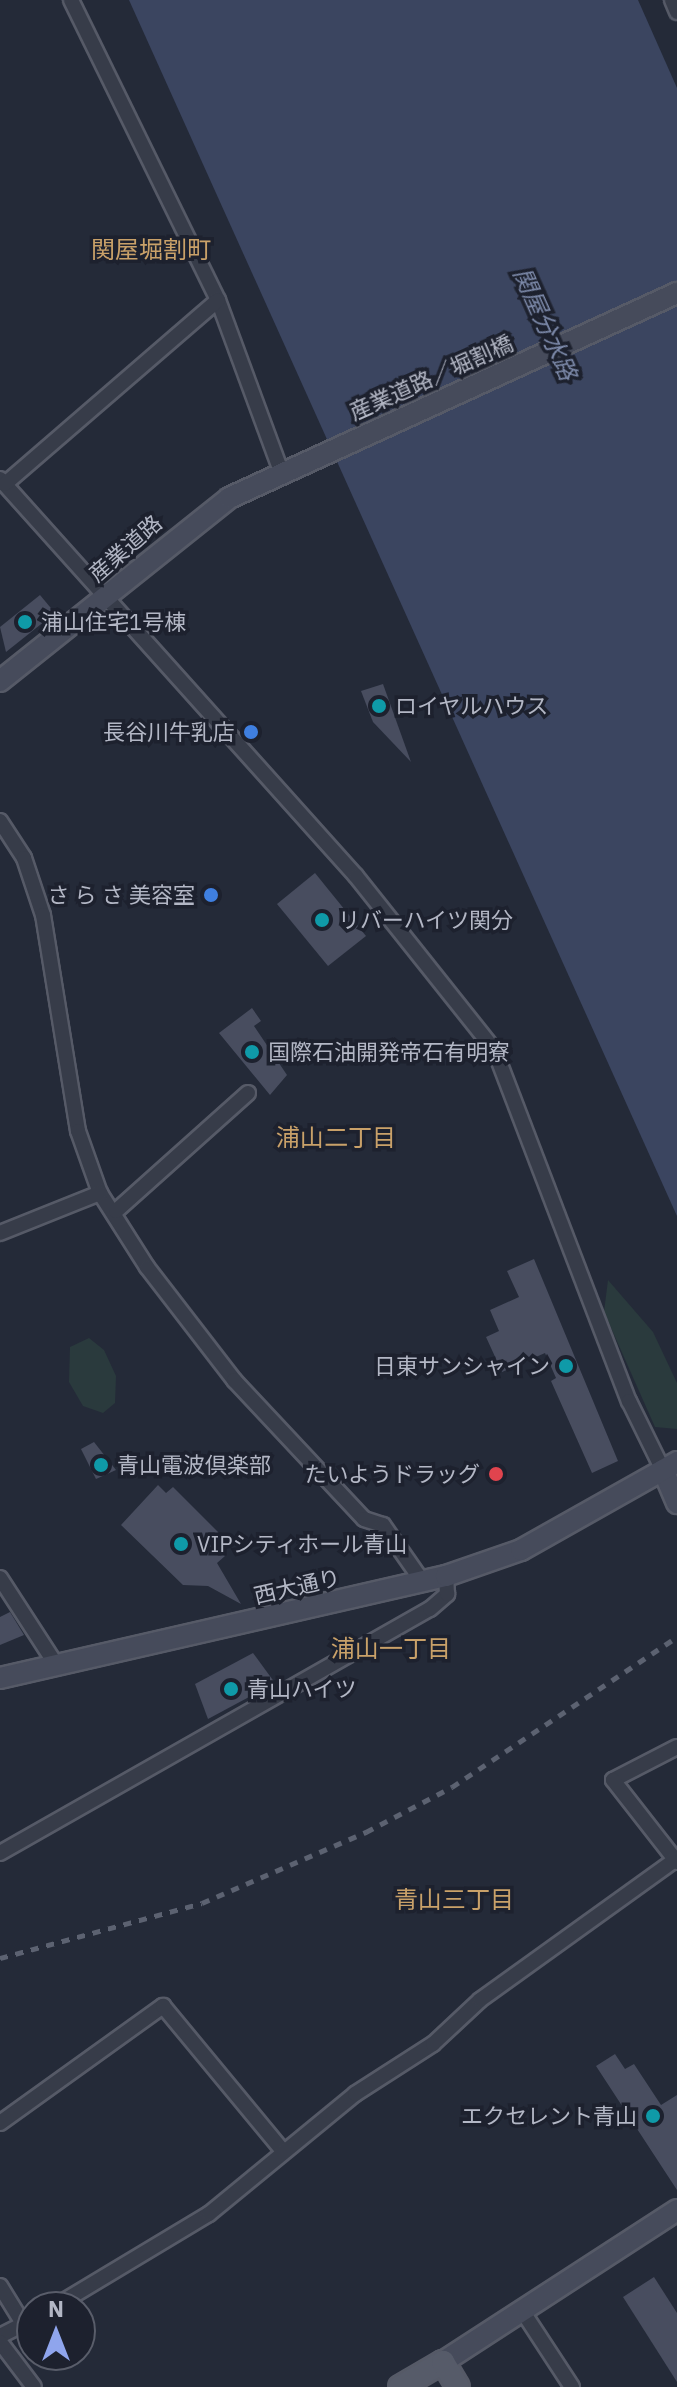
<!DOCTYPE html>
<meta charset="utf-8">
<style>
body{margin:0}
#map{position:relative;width:677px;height:2387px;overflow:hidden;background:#242a38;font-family:"IBM Plex Sans","Noto Sans JP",sans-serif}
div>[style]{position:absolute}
.green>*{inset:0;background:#2a3a3d}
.water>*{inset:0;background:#3b4560}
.building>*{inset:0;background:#484d5f}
.roads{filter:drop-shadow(2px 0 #565a67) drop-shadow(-2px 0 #565a67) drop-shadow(0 2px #565a67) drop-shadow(0 -2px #565a67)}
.street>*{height:14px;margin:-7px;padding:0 7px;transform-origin:7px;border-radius:7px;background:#373c49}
.secondary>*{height:20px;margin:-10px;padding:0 10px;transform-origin:10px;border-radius:10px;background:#464b5b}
.primary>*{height:22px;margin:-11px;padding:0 11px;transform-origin:11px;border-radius:11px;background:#565b69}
.rail>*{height:5px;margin-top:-2.5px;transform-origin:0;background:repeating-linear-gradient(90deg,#5c6271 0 8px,transparent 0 16px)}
.dots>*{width:22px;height:22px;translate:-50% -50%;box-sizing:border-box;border:4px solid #1d212e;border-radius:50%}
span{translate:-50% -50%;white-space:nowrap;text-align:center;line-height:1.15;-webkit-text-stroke:7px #1d212e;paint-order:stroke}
.street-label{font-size:22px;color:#b3b7c5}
.poi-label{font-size:22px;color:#b3b7c5}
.left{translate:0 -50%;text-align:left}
.right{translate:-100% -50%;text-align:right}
.neighbourhood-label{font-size:24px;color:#c9a169}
.water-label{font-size:24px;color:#7d8aaa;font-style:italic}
.north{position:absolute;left:16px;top:2291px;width:80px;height:80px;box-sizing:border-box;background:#1d212e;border:2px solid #595d6a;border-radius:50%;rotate:0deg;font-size:22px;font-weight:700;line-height:32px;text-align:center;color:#b3b7c5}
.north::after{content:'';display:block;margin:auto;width:28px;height:36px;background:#8fa5ed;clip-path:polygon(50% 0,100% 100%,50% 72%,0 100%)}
</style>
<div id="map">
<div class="green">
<div style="clip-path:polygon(608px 1280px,653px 1332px,677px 1383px,677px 1429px,655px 1427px,604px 1312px)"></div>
<div style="clip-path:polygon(89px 1338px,104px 1350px,116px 1376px,115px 1403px,103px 1413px,83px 1406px,69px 1382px,70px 1347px)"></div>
</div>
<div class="water">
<div style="clip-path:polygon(129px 0,638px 0,677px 88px,677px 1216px)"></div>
</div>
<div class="building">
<div style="clip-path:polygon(40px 595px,55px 613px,6px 652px,0 627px)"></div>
<div style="clip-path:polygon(383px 684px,411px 762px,373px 722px,361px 691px)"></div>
<div style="clip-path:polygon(315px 873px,366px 936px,328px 966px,277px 904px)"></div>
<div style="clip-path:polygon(252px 1008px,261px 1021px,254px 1026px,287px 1075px,270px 1095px,219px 1033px)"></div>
<div style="clip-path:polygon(534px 1259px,618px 1461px,592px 1473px,551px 1381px,556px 1378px,545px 1353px,502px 1372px,486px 1337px,499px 1331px,490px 1310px,519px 1297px,507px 1271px)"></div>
<div style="clip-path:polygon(94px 1442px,116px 1470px,96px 1479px,81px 1449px)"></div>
<div style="clip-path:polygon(158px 1485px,166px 1493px,173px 1487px,226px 1540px,218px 1549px,225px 1556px,217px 1563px,241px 1604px,208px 1586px,183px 1585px,121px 1525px)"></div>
<div style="clip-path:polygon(10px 1612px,24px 1635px,0 1645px,0 1617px)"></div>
<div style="clip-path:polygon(253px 1653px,275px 1683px,208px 1719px,195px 1684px)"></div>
<div style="clip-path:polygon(615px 2054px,625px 2069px,634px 2064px,661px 2105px,677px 2095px,677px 2190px,596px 2066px)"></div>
<div style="clip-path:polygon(654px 2277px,677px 2313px,677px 2382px,623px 2297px)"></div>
</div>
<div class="roads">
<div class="street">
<div style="left:71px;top:0;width:334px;rotate:63.9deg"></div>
<div style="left:218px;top:300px;width:182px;rotate:69.8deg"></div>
<div style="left:672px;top:0;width:13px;rotate:67deg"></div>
<div style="left:0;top:479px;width:533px;rotate:48.12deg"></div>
<div style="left:356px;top:876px;width:223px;rotate:51.5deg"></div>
<div style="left:495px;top:1051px;width:375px;rotate:69.1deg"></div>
<div style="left:629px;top:1401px;width:77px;rotate:63.8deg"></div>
<div style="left:5px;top:484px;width:281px;rotate:-40.8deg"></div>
<div style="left:0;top:821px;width:44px;rotate:57deg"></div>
<div style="left:24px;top:858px;width:60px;rotate:71.6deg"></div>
<div style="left:43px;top:915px;width:219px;rotate:80.8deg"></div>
<div style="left:78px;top:1131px;width:66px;rotate:70.5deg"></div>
<div style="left:100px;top:1193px;width:88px;rotate:57.6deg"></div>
<div style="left:147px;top:1267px;width:143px;rotate:52.4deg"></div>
<div style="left:234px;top:1380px;width:190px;rotate:46.9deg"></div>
<div style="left:364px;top:1519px;width:20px;rotate:18deg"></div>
<div style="left:383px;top:1525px;width:68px;rotate:55.1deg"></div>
<div style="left:116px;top:1211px;width:177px;rotate:-41.8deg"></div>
<div style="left:0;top:1233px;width:108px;rotate:-21.8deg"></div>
<div style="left:0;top:1578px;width:105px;rotate:57.1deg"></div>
<div style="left:677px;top:1747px;width:72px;rotate:152.7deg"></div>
<div style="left:613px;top:1780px;width:104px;rotate:52deg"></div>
<div style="left:0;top:1853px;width:494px;rotate:-29.6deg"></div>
<div style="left:430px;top:1609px;width:23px;rotate:-41deg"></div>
<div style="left:447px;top:1594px;width:18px;rotate:-93deg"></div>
<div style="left:0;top:2123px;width:201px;rotate:-35.7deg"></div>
<div style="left:163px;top:2006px;width:188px;rotate:50.4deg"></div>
<div style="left:0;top:2286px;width:46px;rotate:58.4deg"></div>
<div style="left:54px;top:2307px;width:181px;rotate:-31deg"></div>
<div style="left:209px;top:2214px;width:189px;rotate:-39.4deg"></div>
<div style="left:355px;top:2094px;width:93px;rotate:-32.7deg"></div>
<div style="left:433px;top:2044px;width:64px;rotate:-43.1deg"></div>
<div style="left:480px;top:2000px;width:240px;rotate:-35.7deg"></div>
<div style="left:521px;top:2309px;width:93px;rotate:56.8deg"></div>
<div style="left:0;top:2336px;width:36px;rotate:-27deg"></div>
<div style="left:0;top:2342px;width:56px;rotate:52.9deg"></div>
</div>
<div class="secondary">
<div style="left:0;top:681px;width:293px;rotate:-38.6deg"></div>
<div style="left:229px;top:498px;width:493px;rotate:-24.6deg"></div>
<div style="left:663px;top:1470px;width:36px;rotate:67deg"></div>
<div style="left:0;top:1678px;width:458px;rotate:-12.9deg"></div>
<div style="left:446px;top:1576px;width:79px;rotate:-19.1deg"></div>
<div style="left:521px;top:1550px;width:179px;rotate:-29.4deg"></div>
<div style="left:443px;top:2362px;width:279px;rotate:-33deg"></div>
</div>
<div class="primary">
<div style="left:400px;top:2387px;width:50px;rotate:-30.2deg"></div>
<div style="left:443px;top:2362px;width:29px;rotate:59deg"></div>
</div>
</div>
<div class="rail">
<div style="left:0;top:1958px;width:209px;rotate:-15.2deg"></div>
<div style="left:202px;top:1903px;width:179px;rotate:-23.4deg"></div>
<div style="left:366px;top:1832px;width:97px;rotate:-27.6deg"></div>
<div style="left:452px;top:1787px;width:270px;rotate:-33.7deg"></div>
</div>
<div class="dots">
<div style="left:25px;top:622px;background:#0f9aa8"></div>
<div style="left:379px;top:706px;background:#0f9aa8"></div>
<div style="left:251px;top:732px;background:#3f7fe0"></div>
<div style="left:211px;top:895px;background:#3f7fe0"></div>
<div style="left:322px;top:920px;background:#0f9aa8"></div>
<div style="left:252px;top:1052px;background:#0f9aa8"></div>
<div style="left:566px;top:1366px;background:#0f9aa8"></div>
<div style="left:101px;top:1465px;background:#0f9aa8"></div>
<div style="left:496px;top:1474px;background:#e0444e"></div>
<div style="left:181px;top:1544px;background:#0f9aa8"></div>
<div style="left:231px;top:1689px;background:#0f9aa8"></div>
<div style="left:653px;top:2116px;background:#0f9aa8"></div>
</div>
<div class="street-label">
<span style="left:431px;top:377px;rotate:-24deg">産業道路／堀割橋</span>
<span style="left:125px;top:548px;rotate:-41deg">産業道路</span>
<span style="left:297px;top:1586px;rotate:-13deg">西大通り</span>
</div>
<div class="poi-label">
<span class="left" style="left:41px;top:622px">浦山住宅1号棟</span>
<span class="left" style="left:395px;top:706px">ロイヤルハウス</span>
<span class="right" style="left:235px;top:732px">長谷川牛乳店</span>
<span class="right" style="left:195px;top:895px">さ ら さ 美容室</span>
<span class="left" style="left:338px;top:920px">リバーハイツ関分</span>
<span class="left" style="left:268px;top:1052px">国際石油開発帝石有明寮</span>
<span class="right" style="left:550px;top:1366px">日東サンシャイン</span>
<span class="left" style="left:117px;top:1465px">青山電波倶楽部</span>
<span class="right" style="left:480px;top:1474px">たいようドラッグ</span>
<span class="left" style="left:197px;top:1544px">VIPシティホール青山</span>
<span class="left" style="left:247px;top:1689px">青山ハイツ</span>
<span class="right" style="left:637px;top:2116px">エクセレント青山</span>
</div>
<div class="neighbourhood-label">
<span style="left:151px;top:250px">関屋堀割町</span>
<span style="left:336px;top:1138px">浦山二丁目</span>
<span style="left:391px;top:1649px">浦山一丁目</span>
<span style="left:454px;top:1900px">青山三丁目</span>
</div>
<div class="water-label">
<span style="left:545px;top:324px;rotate:66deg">関屋分水路</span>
</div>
<div class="north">N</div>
</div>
